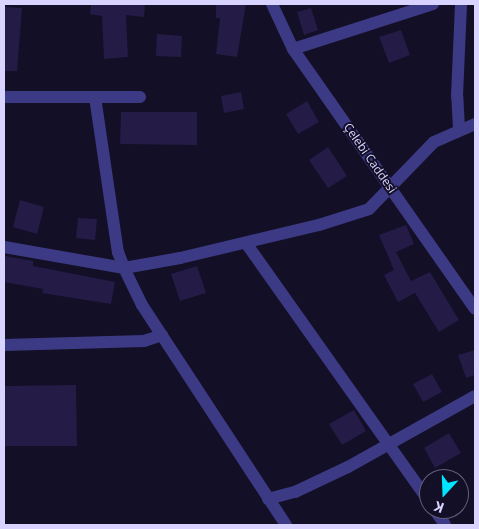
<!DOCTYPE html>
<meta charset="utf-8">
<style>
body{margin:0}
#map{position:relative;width:479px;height:529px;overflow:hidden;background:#130f26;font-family:"Open Sans",sans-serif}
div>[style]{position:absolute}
.building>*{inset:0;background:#241b47}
.minor>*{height:12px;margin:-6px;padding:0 6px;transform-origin:6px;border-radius:6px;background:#3d3a85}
.tertiary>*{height:12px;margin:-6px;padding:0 6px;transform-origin:6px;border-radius:6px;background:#3d3a85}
span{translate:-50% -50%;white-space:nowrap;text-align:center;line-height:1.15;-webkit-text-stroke:4px #130f26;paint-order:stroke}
.street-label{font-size:12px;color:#d9d4ff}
.frame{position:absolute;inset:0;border:5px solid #d9d4ff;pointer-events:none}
.north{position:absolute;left:419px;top:469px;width:50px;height:50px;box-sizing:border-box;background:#130f26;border:1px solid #625e7d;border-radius:50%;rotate:200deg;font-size:14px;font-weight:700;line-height:20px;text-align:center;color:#d9d4ff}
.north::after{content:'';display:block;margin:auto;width:18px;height:22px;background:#00e5ff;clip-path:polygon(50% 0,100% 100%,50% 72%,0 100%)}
</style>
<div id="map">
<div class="building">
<div style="clip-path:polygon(91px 4px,145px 4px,144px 17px,126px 15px,128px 57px,104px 59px,102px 16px,90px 14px)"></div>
<div style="clip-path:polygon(216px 4px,246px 4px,237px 57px,216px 54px,220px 18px,216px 18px)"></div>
<div style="clip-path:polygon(4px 7px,22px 8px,17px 71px,4px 71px)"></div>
<div style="clip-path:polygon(311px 8px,318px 30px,304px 35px,297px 12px)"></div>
<div style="clip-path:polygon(401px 30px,410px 55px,389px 63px,379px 37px)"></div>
<div style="clip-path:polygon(157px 34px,182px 36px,181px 57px,156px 56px)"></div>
<div style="clip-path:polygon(241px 92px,244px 109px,224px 113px,221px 96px)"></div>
<div style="clip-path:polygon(307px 101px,319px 122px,298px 134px,286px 114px)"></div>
<div style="clip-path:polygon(121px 112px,197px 112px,197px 145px,120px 144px)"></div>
<div style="clip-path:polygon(328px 147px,347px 176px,328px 188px,309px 160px)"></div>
<div style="clip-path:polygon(20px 200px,44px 207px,37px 234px,13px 227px)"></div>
<div style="clip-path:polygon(78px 218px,97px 219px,95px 240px,76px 238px)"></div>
<div style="clip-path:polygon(406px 225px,414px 244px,396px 252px,411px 281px,430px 272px,459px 320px,439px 332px,415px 293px,398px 302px,384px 275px,394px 270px,379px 235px)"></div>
<div style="clip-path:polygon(5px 256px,33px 261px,33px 266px,115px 282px,111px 304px,42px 293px,43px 289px,4px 282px)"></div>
<div style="clip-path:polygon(197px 266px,206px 293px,180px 301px,171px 274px)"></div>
<div style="clip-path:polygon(475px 350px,475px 375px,466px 378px,458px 355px)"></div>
<div style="clip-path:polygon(432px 374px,442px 392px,423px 402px,413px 384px)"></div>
<div style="clip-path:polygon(76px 385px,77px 446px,4px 446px,4px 386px)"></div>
<div style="clip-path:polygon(354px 410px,366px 431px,342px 445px,329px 424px)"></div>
<div style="clip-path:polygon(449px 433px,461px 453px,435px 468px,424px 448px)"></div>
</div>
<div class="minor">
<div style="left:293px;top:49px;width:147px;rotate:-17.8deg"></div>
<div style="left:4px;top:97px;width:136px"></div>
<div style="left:95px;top:97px;width:157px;rotate:81.6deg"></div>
<div style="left:118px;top:252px;width:17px;rotate:69deg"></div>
<div style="left:124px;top:268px;width:41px;rotate:64.1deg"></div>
<div style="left:142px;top:305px;width:263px;rotate:56.8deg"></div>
<div style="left:459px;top:129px;width:33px;rotate:-93deg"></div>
<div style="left:457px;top:96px;width:92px;rotate:-87.5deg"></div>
<div style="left:246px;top:243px;width:316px;rotate:54.7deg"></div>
<div style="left:4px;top:247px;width:122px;rotate:9.9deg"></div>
<div style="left:124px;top:268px;width:57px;rotate:-10.1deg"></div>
<div style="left:180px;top:258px;width:143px;rotate:-13.4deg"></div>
<div style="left:319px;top:225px;width:52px;rotate:-17.7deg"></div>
<div style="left:369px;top:209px;width:93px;rotate:-45.9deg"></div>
<div style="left:434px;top:142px;width:45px;rotate:-23.7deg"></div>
<div style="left:4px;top:345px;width:140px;rotate:-1.6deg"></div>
<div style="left:144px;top:341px;width:19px;rotate:-18deg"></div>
<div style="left:268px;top:499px;width:28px;rotate:-15deg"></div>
<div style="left:295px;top:492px;width:59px;rotate:-25.3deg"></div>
<div style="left:348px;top:467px;width:145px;rotate:-29.2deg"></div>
<div style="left:434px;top:509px;width:19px;rotate:55deg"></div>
</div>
<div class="tertiary">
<div style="left:272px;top:4px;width:50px;rotate:65deg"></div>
<div style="left:293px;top:49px;width:317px;rotate:55deg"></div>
</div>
<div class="street-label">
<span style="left:370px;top:158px;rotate:55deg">Çelebi Caddesi</span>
</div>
<div class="frame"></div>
<div class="north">K</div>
</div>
